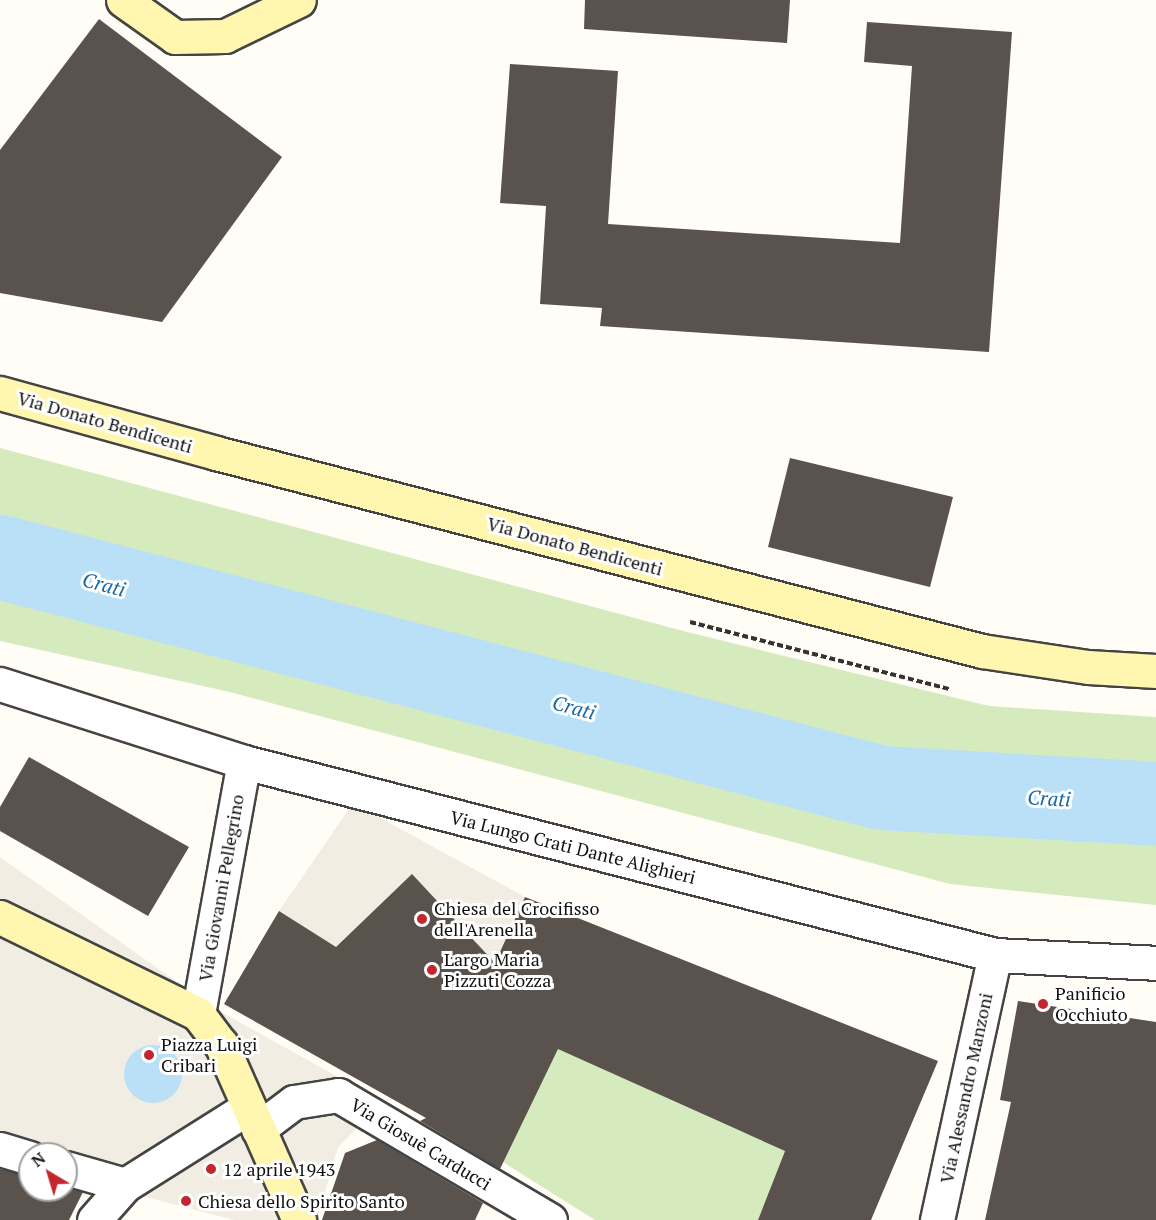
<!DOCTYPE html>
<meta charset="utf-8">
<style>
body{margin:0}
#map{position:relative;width:1156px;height:1220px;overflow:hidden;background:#fffdf5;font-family:"PT Serif",serif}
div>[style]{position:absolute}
.green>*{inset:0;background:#d5ebbd}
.plaza>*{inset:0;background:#f1ede2}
.water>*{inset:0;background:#b9e0f7}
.round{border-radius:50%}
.river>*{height:84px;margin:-42px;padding:0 42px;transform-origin:42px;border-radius:42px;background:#b9e0f7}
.building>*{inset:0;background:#5a524d}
.path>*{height:4px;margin-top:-2px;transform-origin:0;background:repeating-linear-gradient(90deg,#333 0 6px,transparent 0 9px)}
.roads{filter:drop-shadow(2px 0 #444) drop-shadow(-2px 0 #444) drop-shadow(0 2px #444) drop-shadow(0 -2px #444)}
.street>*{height:33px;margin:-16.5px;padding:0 16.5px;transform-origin:16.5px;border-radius:16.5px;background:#fff}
.secondary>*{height:33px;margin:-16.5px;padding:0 16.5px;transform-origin:16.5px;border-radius:16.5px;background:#fff6b0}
.dots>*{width:16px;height:16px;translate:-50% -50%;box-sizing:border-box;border:3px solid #fff;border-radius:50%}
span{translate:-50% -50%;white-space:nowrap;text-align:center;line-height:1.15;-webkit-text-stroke:6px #fff;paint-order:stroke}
.street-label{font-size:18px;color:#111}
.poi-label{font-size:18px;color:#111}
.left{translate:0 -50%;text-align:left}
.water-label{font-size:20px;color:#1768a6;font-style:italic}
.north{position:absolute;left:18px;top:1142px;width:60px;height:60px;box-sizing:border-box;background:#fff;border:2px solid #a0a0a0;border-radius:50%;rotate:322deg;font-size:16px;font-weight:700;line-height:24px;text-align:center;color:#111}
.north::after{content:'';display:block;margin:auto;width:21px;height:27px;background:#c4262e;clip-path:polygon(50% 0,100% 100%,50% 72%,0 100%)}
</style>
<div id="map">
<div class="green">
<div style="clip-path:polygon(0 448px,687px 632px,989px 706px,1156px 717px,1156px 905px,950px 884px,230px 692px,0 641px)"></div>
<div style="clip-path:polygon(575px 1013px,603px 1069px,742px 1132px,801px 1109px,758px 1220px,595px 1220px,503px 1162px)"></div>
</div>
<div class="plaza">
<div style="clip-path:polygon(353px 803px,525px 897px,466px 1030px,279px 911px)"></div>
<div style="clip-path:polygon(0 857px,214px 1008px,383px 1102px,338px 1147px,317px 1220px,234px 1220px,66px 1176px,66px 1154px,0 1158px)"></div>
</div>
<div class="water">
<div class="round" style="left:124px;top:1045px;width:58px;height:58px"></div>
</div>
<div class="river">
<div style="left:0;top:557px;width:912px;rotate:14.68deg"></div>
<div style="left:882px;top:788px;width:274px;rotate:3.3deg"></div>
</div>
<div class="building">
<div style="clip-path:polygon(585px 0,790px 0,787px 43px,584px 29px)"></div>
<div style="clip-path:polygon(99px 19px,282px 157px,162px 322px,0 293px,0 150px)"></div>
<div style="clip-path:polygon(867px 22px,1012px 32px,989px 352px,600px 326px,602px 308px,540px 304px,546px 206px,500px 203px,510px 64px,618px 71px,608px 224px,900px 243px,912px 66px,864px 62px)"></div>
<div style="clip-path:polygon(790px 458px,953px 497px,930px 587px,768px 547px)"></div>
<div style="clip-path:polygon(29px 757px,189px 847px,148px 916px,0 831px,0 807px)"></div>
<div style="clip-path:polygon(412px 874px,495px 963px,525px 897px,938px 1061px,871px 1220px,758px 1220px,785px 1151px,558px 1049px,500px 1169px,420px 1121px,426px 1118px,224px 1004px,279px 911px,336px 947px)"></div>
<div style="clip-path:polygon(1018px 1001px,1156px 1022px,1156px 1220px,985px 1220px,1011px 1102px,1000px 1100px)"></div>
<div style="clip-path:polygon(377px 1140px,483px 1203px,475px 1220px,322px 1220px,345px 1153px)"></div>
<div style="clip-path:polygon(0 1169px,30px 1176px,30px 1190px,66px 1188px,83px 1192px,69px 1220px,0 1220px)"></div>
</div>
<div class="path">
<div style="left:690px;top:622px;width:268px;rotate:14.5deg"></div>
</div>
<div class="roads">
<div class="street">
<div style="left:0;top:684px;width:256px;rotate:17.7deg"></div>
<div style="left:244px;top:762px;width:775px;rotate:14.41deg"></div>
<div style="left:995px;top:955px;width:161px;rotate:2.8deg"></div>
<div style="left:198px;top:1014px;width:256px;rotate:-79.7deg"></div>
<div style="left:258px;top:1129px;width:45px;rotate:-36.9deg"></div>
<div style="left:294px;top:1102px;width:45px;rotate:-9deg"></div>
<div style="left:338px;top:1095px;width:246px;rotate:30.5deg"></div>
<div style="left:0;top:1149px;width:31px;rotate:17deg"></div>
<div style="left:66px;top:1168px;width:61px;rotate:16.1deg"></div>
<div style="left:94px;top:1220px;width:47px;rotate:-48.5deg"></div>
<div style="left:125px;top:1185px;width:146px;rotate:-32.2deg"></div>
<div style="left:937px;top:1220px;width:271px;rotate:-77.7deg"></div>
</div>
<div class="secondary">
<div style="left:123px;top:0;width:64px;rotate:35.4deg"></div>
<div style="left:175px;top:37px;width:50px;rotate:-1.1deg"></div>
<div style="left:225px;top:36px;width:82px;rotate:-25.9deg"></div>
<div style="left:0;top:393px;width:224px;rotate:15.5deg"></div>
<div style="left:216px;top:453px;width:791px;rotate:14.49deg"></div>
<div style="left:982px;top:651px;width:107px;rotate:8.6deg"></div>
<div style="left:1088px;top:667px;width:68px;rotate:3.4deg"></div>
<div style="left:0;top:917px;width:220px;rotate:26.1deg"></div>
<div style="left:198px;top:1014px;width:38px;rotate:53deg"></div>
<div style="left:221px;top:1044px;width:193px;rotate:66.1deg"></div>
</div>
</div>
<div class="dots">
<div style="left:422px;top:919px;background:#c4262e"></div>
<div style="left:432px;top:970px;background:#c4262e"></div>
<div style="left:1043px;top:1004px;background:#c4262e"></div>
<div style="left:149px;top:1055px;background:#c4262e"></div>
<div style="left:211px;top:1169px;background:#c4262e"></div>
<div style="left:186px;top:1201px;background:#c4262e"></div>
</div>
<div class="street-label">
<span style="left:105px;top:422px;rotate:16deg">Via Donato Bendicenti</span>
<span style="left:575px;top:546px;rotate:15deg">Via Donato Bendicenti</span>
<span style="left:573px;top:847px;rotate:14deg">Via Lungo Crati Dante Alighieri</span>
<span style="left:221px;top:888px;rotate:-80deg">Via Giovanni Pellegrino</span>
<span style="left:966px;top:1088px;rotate:-78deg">Via Alessandro Manzoni</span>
<span style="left:421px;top:1144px;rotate:31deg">Via Giosuè Carducci</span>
</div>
<div class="poi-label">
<span class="left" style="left:434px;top:919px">Chiesa del Crocifisso<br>dell'Arenella</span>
<span class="left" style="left:444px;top:970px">Largo Maria<br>Pizzuti Cozza</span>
<span class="left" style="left:1055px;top:1004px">Panificio<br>Occhiuto</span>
<span class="left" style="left:161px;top:1055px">Piazza Luigi<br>Cribari</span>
<span class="left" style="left:223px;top:1169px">12 aprile 1943</span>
<span class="left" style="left:198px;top:1201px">Chiesa dello Spirito Santo</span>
</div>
<div class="water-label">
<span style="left:104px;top:584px;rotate:15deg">Crati</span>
<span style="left:574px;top:707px;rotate:15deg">Crati</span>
<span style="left:1049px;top:798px;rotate:3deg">Crati</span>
</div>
<div class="north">N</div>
</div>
